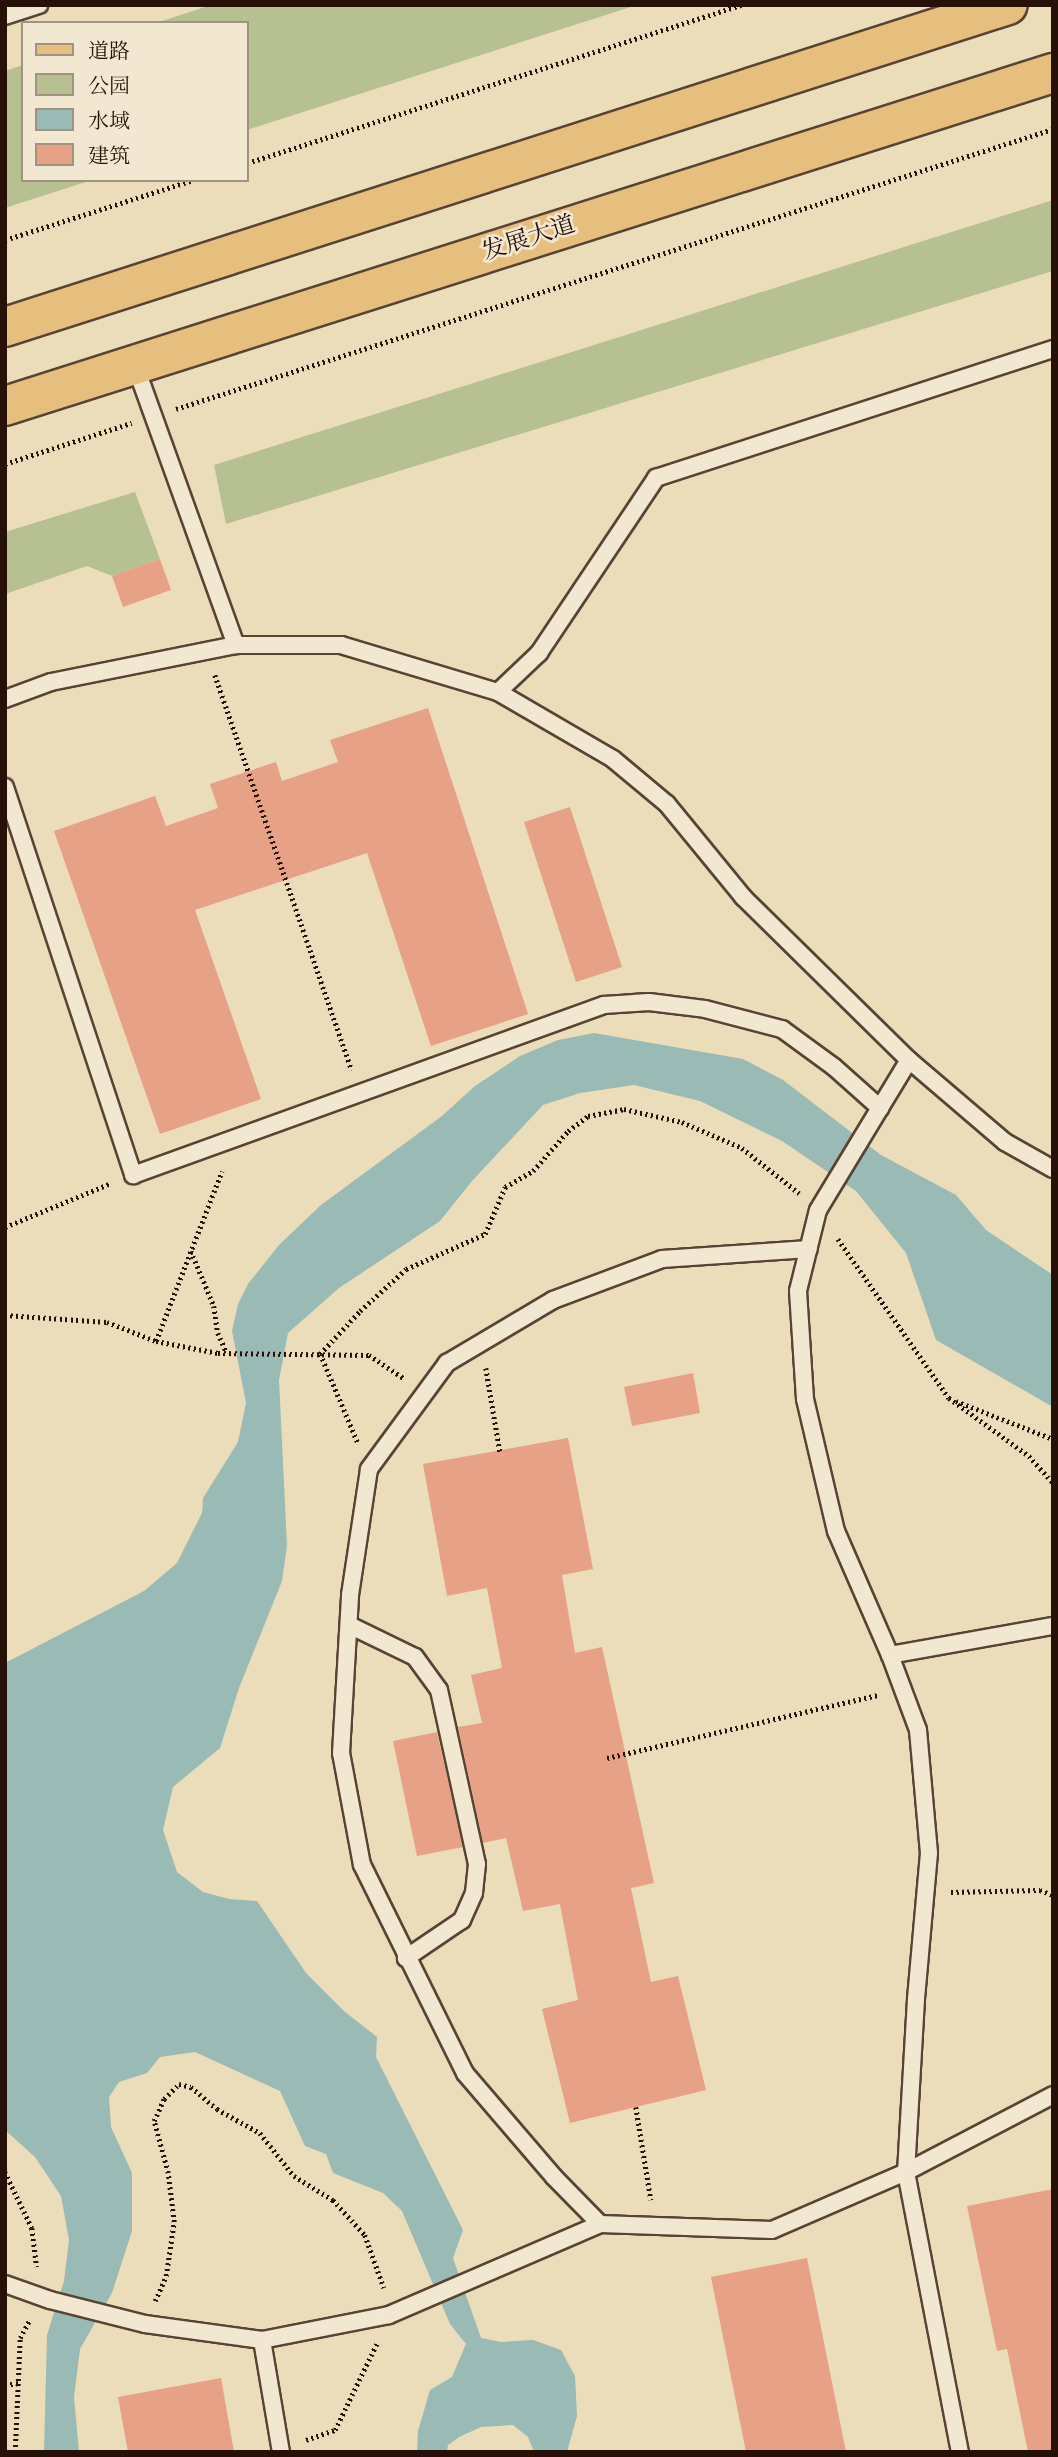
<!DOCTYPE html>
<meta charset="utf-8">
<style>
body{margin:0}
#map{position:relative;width:1058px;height:2457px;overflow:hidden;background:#ebdcba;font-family:"IM FELL English","Noto Serif SC",serif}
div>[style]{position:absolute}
.green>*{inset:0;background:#b6c090}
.water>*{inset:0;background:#99bab5}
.building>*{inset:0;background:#e6a187}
.path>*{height:4.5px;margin-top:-2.25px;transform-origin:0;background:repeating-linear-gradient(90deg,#271008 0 2px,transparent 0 5.5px)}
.roads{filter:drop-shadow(2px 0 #584334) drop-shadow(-2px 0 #584334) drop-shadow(0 2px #584334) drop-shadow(0 -2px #584334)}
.lane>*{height:16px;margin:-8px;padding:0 8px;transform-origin:8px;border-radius:8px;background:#f2e8d2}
.primary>*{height:38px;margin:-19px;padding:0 19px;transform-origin:19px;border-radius:19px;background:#e6be7d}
span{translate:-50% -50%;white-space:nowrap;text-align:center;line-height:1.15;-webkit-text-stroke:5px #f2e8d2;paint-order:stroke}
.street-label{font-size:24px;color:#271008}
.frame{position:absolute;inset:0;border:7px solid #271008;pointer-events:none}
.legend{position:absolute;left:21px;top:21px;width:228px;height:161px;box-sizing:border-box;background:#f2e8d2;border:2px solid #a19281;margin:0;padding:9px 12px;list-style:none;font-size:21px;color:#271008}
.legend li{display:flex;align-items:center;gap:14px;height:35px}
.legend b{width:35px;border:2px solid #a19281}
</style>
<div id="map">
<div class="green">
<div style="clip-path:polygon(211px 5px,637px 5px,247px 130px,247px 23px,156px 23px)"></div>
<div style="clip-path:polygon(23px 65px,23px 180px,92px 180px,5px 208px,5px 71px)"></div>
<div style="clip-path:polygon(1053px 200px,1053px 271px,226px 524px,214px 465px)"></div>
<div style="clip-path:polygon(135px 492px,160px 559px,112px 576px,87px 566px,5px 594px,5px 532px)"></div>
</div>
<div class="water">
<div style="clip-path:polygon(594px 1033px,743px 1059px,783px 1080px,881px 1155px,956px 1195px,986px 1230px,1053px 1275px,1053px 1407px,936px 1340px,906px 1253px,856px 1191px,782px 1141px,700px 1101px,634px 1085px,580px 1093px,543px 1105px,472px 1181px,440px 1221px,339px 1288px,288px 1333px,279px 1380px,287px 1546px,282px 1581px,239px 1688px,220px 1748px,173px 1787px,163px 1830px,177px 1872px,203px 1892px,229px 1899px,257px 1901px,306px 1973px,344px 2011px,377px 2037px,376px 2057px,463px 2230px,453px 2258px,481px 2338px,501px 2342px,533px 2340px,561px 2350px,575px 2376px,577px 2416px,567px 2452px,534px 2452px,528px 2437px,513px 2425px,481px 2427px,459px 2437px,448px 2445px,447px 2452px,417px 2452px,418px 2431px,430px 2390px,452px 2377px,466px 2344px,450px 2324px,402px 2211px,383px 2193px,333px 2173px,326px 2154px,305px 2146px,280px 2091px,195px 2052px,160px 2057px,147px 2073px,119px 2082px,109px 2097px,111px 2127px,132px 2173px,132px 2231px,112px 2293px,80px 2349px,74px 2397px,79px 2452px,44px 2452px,47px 2335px,64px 2281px,69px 2240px,61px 2196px,35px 2157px,5px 2130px,5px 1663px,144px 1591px,177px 1563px,202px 1513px,203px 1498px,238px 1442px,246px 1403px,232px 1331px,238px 1304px,248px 1284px,279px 1245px,321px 1205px,442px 1116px,475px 1086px,520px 1056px,558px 1040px)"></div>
</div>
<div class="building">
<div style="clip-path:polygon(160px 559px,171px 590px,123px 607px,112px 576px)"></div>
<div style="clip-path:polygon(428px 708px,528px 1014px,431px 1046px,367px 853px,195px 910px,261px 1099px,160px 1134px,54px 831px,155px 796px,166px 826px,218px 808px,210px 784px,276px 762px,282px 781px,338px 762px,330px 740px)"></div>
<div style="clip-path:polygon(570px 807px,622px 967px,576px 982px,524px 822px)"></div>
<div style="clip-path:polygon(693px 1373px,700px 1413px,632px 1426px,624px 1387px)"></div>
<div style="clip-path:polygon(568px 1438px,593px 1569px,562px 1575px,575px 1653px,602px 1647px,654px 1883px,631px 1888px,651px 1982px,678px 1976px,706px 2090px,570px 2123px,542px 2009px,578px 2000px,560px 1904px,523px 1911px,506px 1838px,483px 1843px,458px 1727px,482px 1723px,471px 1675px,502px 1668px,487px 1588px,447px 1596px,423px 1464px)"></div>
<div style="clip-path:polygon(437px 1732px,463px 1847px,417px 1856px,393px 1741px)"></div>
<div style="clip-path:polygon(1053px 2189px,1053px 2452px,1028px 2452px,1007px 2349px,997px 2351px,967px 2206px)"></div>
<div style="clip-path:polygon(807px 2258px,846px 2452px,746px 2452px,711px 2277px)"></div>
<div style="clip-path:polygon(221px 2378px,234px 2452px,128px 2452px,118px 2397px)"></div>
</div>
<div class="path">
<div style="left:247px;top:163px;width:519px;rotate:-17.74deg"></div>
<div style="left:5px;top:240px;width:197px;rotate:-17.7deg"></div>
<div style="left:176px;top:409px;width:921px;rotate:-17.71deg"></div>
<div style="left:5px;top:464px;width:133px;rotate:-18deg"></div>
<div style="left:215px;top:675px;width:418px;rotate:70.9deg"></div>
<div style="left:5px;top:1227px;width:113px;rotate:-22.5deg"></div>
<div style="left:838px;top:1239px;width:194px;rotate:55.1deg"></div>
<div style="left:949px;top:1398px;width:99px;rotate:35.9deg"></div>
<div style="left:1029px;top:1456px;width:36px;rotate:48deg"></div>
<div style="left:191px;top:1251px;width:60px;rotate:67.3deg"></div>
<div style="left:214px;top:1306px;width:27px;rotate:82deg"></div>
<div style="left:218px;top:1333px;width:22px;rotate:66deg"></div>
<div style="left:5px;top:1315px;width:102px;rotate:3.9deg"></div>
<div style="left:107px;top:1322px;width:53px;rotate:21.2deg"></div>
<div style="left:156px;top:1341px;width:63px;rotate:11deg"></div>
<div style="left:218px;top:1353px;width:151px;rotate:0.8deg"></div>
<div style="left:369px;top:1355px;width:43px;rotate:33.7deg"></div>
<div style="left:156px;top:1341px;width:182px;rotate:-68.8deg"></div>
<div style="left:486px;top:1368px;width:85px;rotate:80.5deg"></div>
<div style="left:956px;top:1401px;width:104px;rotate:21.4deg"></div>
<div style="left:357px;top:1442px;width:95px;rotate:-112.8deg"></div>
<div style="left:320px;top:1354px;width:59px;rotate:-47.1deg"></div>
<div style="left:360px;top:1311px;width:62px;rotate:-42.4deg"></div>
<div style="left:406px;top:1269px;width:86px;rotate:-23.9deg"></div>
<div style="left:485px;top:1234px;width:51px;rotate:-66.9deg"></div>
<div style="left:505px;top:1187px;width:32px;rotate:-30deg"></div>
<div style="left:533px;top:1171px;width:53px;rotate:-48.8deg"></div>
<div style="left:568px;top:1131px;width:25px;rotate:-37deg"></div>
<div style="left:588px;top:1116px;width:37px;rotate:-11deg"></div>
<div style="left:624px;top:1109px;width:59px;rotate:12.6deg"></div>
<div style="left:682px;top:1122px;width:65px;rotate:23.4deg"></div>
<div style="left:742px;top:1148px;width:73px;rotate:38.3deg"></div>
<div style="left:607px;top:1758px;width:278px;rotate:-13.1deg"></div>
<div style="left:951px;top:1892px;width:89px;rotate:-1.3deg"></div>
<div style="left:1040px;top:1890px;width:14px;rotate:21deg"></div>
<div style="left:636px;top:2107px;width:94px;rotate:80.8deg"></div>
<div style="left:5px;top:2172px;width:62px;rotate:64.3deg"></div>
<div style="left:32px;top:2228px;width:39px;rotate:83deg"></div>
<div style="left:155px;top:2301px;width:27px;rotate:-66deg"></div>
<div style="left:166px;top:2276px;width:55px;rotate:-81.6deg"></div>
<div style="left:174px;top:2222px;width:49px;rotate:-97deg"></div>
<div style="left:168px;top:2173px;width:54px;rotate:-105.1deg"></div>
<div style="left:154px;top:2121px;width:24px;rotate:-66deg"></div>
<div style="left:164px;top:2099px;width:21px;rotate:-45deg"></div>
<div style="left:179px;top:2084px;width:12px;rotate:14deg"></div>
<div style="left:191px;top:2087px;width:34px;rotate:40deg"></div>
<div style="left:217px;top:2109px;width:49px;rotate:29.2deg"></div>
<div style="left:260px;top:2133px;width:55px;rotate:51.7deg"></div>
<div style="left:294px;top:2176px;width:46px;rotate:31.6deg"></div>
<div style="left:333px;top:2200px;width:47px;rotate:47.6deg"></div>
<div style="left:365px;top:2235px;width:56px;rotate:70.3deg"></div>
<div style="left:5px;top:2385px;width:14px;rotate:-8deg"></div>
<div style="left:306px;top:2440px;width:31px;rotate:-19deg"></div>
<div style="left:335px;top:2430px;width:97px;rotate:-64.2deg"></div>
<div style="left:15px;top:2452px;width:114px;rotate:-87.5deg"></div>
<div style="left:20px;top:2338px;width:21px;rotate:-62deg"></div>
</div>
<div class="roads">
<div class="lane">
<div style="left:5px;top:16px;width:36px;rotate:-18deg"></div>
<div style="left:135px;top:365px;width:298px;rotate:70.2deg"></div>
<div style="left:498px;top:692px;width:57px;rotate:-43.6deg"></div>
<div style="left:539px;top:653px;width:211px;rotate:-56.2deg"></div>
<div style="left:656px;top:478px;width:417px;rotate:-18deg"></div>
<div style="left:5px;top:699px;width:49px;rotate:-20.3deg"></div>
<div style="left:51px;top:682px;width:189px;rotate:-11.3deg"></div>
<div style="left:236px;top:645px;width:105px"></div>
<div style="left:341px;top:645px;width:164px;rotate:16.7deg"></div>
<div style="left:498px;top:692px;width:133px;rotate:30.2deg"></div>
<div style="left:613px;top:759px;width:70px;rotate:39.8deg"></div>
<div style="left:667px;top:804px;width:120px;rotate:50.7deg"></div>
<div style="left:743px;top:897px;width:233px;rotate:44.5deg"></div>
<div style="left:909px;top:1060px;width:126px;rotate:40.5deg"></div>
<div style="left:1005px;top:1142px;width:55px;rotate:29.4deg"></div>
<div style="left:5px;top:787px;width:409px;rotate:71.7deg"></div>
<div style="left:133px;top:1175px;width:501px;rotate:-19.85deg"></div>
<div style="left:604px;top:1005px;width:45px;rotate:-3.8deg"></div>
<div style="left:649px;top:1002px;width:56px;rotate:7.1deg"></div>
<div style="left:705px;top:1009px;width:80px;rotate:14.6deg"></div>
<div style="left:782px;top:1029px;width:64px;rotate:36.2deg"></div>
<div style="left:834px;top:1067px;width:62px;rotate:41.7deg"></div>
<div style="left:909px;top:1060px;width:175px;rotate:121.2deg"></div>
<div style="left:818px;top:1210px;width:83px;rotate:103.9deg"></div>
<div style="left:798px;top:1291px;width:108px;rotate:86.3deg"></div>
<div style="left:805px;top:1399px;width:136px;rotate:76.8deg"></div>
<div style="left:836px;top:1531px;width:135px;rotate:66.5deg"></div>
<div style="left:890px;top:1655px;width:80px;rotate:69.5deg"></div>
<div style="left:918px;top:1730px;width:123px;rotate:84.9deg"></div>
<div style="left:929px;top:1853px;width:147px;rotate:95.1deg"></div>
<div style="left:916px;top:1999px;width:173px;rotate:93.3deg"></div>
<div style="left:906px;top:2172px;width:285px;rotate:79.1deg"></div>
<div style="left:349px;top:1625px;width:73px;rotate:25.9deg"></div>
<div style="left:415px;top:1657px;width:41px;rotate:54deg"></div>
<div style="left:439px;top:1690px;width:178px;rotate:77.7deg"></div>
<div style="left:477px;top:1864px;width:29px;rotate:96deg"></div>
<div style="left:474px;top:1893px;width:30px;rotate:114deg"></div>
<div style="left:462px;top:1920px;width:68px;rotate:145.8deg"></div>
<div style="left:890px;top:1655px;width:166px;rotate:-10.1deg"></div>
<div style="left:600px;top:2224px;width:66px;rotate:-134.4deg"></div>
<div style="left:554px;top:2177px;width:137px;rotate:-130.6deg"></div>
<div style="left:465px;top:2073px;width:232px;rotate:-116.3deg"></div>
<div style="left:362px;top:1865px;width:114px;rotate:-100.6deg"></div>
<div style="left:341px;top:1753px;width:158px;rotate:-86.7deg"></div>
<div style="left:350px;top:1595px;width:127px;rotate:-81.4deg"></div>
<div style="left:369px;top:1469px;width:132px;rotate:-53.7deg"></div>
<div style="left:447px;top:1363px;width:123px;rotate:-30.7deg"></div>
<div style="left:553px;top:1300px;width:116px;rotate:-20.6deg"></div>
<div style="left:662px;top:1259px;width:147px;rotate:-3.9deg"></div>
<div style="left:5px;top:2284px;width:48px;rotate:19.6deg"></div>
<div style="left:50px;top:2300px;width:98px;rotate:14.2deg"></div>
<div style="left:145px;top:2324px;width:118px;rotate:7.8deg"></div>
<div style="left:262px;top:2340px;width:129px;rotate:-11.1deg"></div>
<div style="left:389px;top:2315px;width:230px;rotate:-23.3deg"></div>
<div style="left:600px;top:2224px;width:172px;rotate:2deg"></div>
<div style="left:772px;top:2230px;width:146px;rotate:-23.4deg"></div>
<div style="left:906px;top:2172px;width:166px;rotate:-27.6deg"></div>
<div style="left:262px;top:2340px;width:114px;rotate:80.4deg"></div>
</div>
<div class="primary">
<div style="left:5px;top:327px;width:1053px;rotate:-17.8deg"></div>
<div style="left:5px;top:406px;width:1100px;rotate:-17.63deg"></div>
</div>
</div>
<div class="street-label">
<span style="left:529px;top:239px;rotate:-18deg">发展大道</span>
</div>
<div class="frame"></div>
<ul class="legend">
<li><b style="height:9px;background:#e6be7d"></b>道路</li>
<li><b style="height:19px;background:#b6c090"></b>公园</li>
<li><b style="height:19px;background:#99bab5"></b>水域</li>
<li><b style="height:19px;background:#e6a187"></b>建筑</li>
</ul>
</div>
